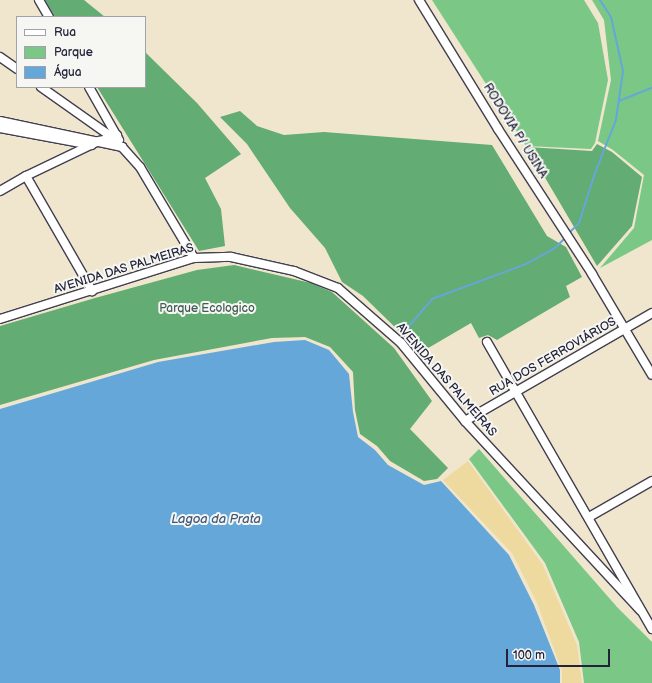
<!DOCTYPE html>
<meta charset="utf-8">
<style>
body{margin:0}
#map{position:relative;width:652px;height:683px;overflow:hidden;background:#efe6cd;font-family:"Balsamiq Sans",sans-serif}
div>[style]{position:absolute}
.green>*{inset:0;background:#7ac786}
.forest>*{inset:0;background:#63ac73}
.sand>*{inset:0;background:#eeda9e}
.water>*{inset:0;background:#65a7d9}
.stream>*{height:2px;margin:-1px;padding:0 1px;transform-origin:1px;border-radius:1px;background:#65a7d9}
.roads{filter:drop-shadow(1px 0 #413f51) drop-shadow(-1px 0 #413f51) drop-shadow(0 1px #413f51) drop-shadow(0 -1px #413f51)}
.minor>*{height:8px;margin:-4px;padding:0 4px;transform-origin:4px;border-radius:4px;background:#fff}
span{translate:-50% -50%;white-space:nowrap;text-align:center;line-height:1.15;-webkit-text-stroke:4px #f6f6f2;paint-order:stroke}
.street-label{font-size:12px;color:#22223b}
.park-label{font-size:12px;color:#415c55}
.water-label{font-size:13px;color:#3d577a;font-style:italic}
.legend{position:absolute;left:16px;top:16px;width:130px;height:72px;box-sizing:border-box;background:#f6f6f2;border:1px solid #a1a1a9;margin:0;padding:5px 7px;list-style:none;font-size:12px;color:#22223b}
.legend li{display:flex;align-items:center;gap:8px;height:20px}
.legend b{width:20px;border:1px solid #a1a1a9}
.scale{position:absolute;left:506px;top:649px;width:104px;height:18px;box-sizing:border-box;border:2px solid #22223b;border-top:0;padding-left:5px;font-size:12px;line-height:14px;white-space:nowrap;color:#22223b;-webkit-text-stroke:3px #f6f6f2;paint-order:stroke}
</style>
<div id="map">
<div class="green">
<div style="clip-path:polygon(432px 0,584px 0,598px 23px,608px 80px,595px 143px,591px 149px,526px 146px)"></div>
<div style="clip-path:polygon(592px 0,652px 0,652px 240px,600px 268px,634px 228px,644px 175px,613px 150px,598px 141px,611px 80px,604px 20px)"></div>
<div style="clip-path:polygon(479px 449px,617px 607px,652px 642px,652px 683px,584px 683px,579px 642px,545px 563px,469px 459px)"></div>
</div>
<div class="forest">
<div style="clip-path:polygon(45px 0,84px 0,105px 17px,55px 17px)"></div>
<div style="clip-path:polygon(145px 52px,197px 103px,241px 154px,205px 178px,221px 209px,225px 246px,199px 251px,97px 87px,145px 87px)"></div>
<div style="clip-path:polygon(240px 111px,257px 126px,284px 135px,324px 132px,492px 145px,547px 236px,566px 247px,582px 277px,566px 286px,570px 297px,497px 340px,488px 335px,479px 338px,471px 323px,418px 354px,403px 335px,363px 296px,342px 282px,325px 248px,290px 208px,247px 144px,220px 117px)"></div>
<div style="clip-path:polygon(597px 144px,612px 152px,642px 177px,632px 226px,597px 266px,527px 147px,592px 151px)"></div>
<div style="clip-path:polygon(234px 265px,311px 283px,332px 292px,394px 348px,432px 401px,410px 429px,448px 468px,437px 479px,424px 481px,390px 461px,377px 446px,360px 434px,355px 410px,353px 372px,330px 347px,305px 337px,272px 338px,154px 360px,0 405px,0 326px,95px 298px,197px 270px)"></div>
</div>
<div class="sand">
<div style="clip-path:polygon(468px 461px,543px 565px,577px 645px,582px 683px,562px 683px,562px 671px,537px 603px,512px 553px,443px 480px)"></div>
</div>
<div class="water">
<div style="clip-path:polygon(305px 340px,329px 350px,349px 374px,353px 412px,358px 437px,375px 450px,388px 465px,424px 485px,441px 481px,509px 555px,534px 605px,560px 670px,560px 683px,0 683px,0 409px,158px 362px,274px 342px)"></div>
</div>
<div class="stream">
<div style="left:619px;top:101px;width:35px;rotate:-22deg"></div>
<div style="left:569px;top:233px;width:14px;rotate:-45deg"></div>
<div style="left:579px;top:223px;width:52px;rotate:-72.3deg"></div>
<div style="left:595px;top:173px;width:57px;rotate:-68.4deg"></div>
<div style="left:616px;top:120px;width:49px;rotate:-81.9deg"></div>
<div style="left:623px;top:71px;width:55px;rotate:-102.5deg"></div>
<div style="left:611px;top:17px;width:20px;rotate:-123deg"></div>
<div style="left:408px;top:327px;width:37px;rotate:-49deg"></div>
<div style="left:432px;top:299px;width:100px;rotate:-20.4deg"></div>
<div style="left:526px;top:264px;width:33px;rotate:-29deg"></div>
<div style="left:555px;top:248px;width:16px;rotate:-45deg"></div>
</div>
<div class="roads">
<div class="minor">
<div style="left:39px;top:0;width:20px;rotate:60deg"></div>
<div style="left:419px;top:0;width:151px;rotate:58.5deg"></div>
<div style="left:498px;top:129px;width:173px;rotate:57deg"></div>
<div style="left:592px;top:274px;width:117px;rotate:59.3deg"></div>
<div style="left:0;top:57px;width:21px;rotate:35deg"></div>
<div style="left:41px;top:87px;width:88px;rotate:35.3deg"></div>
<div style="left:113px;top:138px;width:3px;rotate:72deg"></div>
<div style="left:89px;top:87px;width:61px;rotate:60.5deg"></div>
<div style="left:0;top:121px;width:125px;rotate:12deg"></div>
<div style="left:122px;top:147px;width:27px;rotate:48deg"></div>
<div style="left:140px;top:167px;width:106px;rotate:59.3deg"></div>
<div style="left:0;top:128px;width:93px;rotate:10.6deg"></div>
<div style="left:26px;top:176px;width:133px;rotate:60.1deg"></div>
<div style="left:0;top:191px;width:30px;rotate:-30deg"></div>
<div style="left:26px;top:176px;width:81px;rotate:-25.6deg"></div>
<div style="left:99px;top:141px;width:14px;rotate:-12deg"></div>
<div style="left:113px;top:138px;width:5px;rotate:-37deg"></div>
<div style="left:0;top:319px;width:203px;rotate:-17.5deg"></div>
<div style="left:194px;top:258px;width:37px;rotate:-2deg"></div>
<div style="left:231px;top:257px;width:65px;rotate:12.5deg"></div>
<div style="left:294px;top:271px;width:47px;rotate:21.1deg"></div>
<div style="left:338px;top:288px;width:84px;rotate:41.1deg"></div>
<div style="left:401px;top:343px;width:101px;rotate:50.6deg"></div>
<div style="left:465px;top:421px;width:258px;rotate:47.2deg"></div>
<div style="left:487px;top:342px;width:331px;rotate:60.1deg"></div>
<div style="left:465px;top:421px;width:216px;rotate:-30deg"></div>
<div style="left:589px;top:517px;width:73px;rotate:-29.7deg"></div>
</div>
</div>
<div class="street-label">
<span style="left:515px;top:131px;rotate:58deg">RODOVIA P/ USINA</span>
<span style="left:124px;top:269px;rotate:-17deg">AVENIDA DAS PALMEIRAS</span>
<span style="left:553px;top:357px;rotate:-30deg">RUA DOS FERROVIÁRIOS</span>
<span style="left:446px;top:380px;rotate:49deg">AVENIDA DAS PALMEIRAS</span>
</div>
<div class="park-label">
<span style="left:207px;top:309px">Parque Ecologico</span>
</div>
<div class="water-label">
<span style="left:216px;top:519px">Lagoa da Prata</span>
</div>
<ul class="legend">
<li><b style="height:5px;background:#fff"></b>Rua</li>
<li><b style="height:11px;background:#7ac786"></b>Parque</li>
<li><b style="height:11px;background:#65a7d9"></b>Água</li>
</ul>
<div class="scale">100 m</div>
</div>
